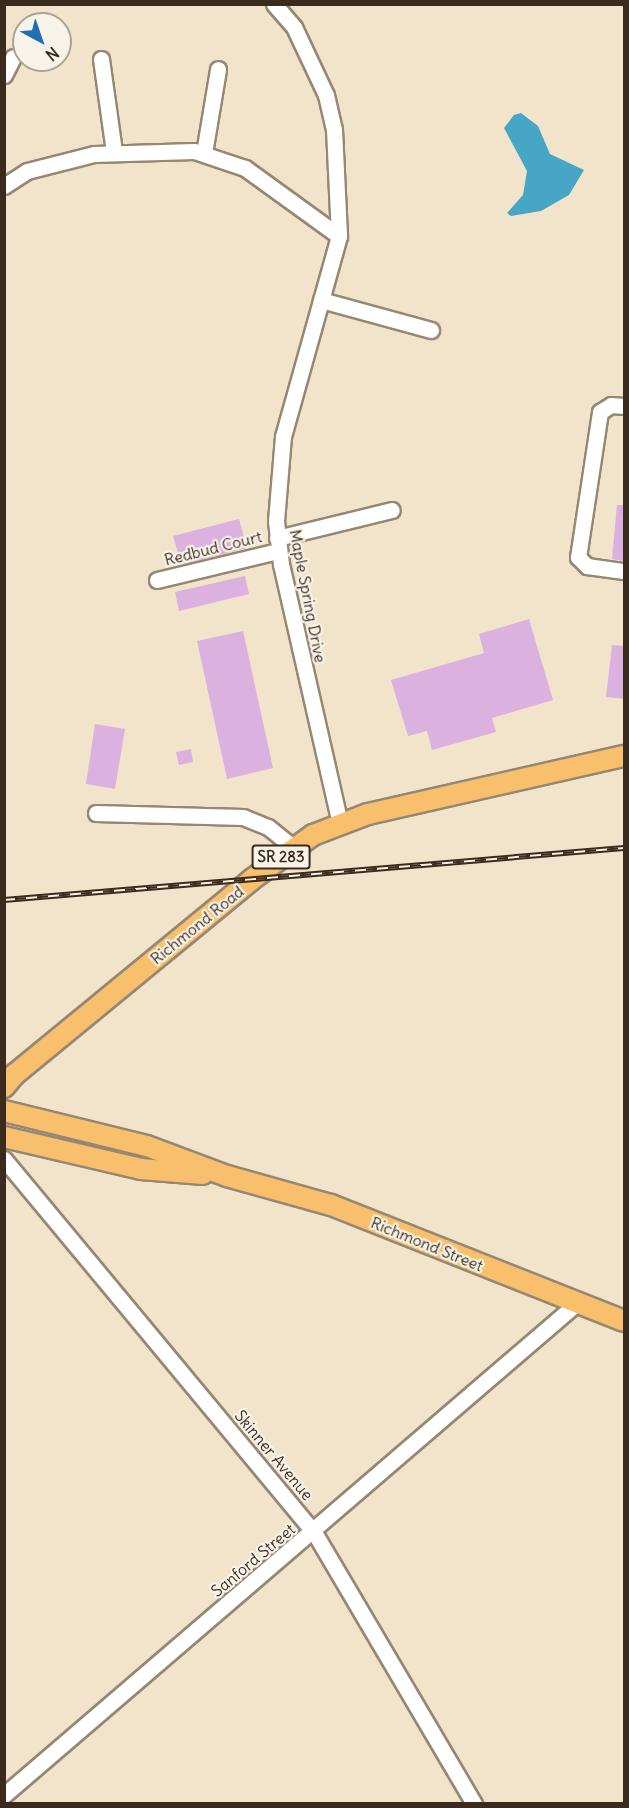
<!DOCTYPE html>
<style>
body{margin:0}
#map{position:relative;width:629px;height:1808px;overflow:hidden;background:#f1e4ca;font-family:Delius,sans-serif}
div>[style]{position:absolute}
.water>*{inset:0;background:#47a6c6}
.building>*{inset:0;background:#dbb1df}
.roads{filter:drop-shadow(2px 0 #968774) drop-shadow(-2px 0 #968774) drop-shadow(0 2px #968774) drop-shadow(0 -2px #968774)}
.minor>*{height:15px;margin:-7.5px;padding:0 7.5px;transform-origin:7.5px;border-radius:7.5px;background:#fff}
.major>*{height:20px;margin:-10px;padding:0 10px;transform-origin:10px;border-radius:10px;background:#f8bf6c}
.rail>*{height:6px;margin-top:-3px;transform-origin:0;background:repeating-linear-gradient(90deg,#f7f3e8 0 11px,#3b2a1e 0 22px);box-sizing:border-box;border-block:2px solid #3b2a1e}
span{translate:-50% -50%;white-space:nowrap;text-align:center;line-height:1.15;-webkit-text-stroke:4.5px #f7f3e8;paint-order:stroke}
.shield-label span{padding:2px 4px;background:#f7f3e8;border:2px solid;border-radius:4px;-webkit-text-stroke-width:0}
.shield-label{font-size:15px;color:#3b2a1e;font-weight:700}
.street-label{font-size:16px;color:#3b2a1e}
.frame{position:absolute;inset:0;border:6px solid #3b2a1e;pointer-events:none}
.north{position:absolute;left:12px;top:12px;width:60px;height:60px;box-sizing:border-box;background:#f7f3e8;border:2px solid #aca397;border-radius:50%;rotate:140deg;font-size:16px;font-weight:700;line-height:24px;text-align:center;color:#3b2a1e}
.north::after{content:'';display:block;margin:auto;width:21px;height:27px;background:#1f6fb2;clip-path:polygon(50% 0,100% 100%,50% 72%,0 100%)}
</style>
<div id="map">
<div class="water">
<div style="clip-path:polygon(521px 113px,538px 126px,550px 154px,584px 170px,569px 195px,541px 211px,511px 216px,507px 213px,523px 195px,527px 171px,504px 128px,514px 115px)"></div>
</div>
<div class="building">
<div style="clip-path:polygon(617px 505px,624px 505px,624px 561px,612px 559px)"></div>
<div style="clip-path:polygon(239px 519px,247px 548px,188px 563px,185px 551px,178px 553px,173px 536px)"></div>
<div style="clip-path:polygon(245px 576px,249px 594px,179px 611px,175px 592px)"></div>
<div style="clip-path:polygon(529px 619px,553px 700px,492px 718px,496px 732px,432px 750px,427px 731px,408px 736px,391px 680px,484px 653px,479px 634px)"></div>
<div style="clip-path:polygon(243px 631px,273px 768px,227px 779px,197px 641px)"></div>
<div style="clip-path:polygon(612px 645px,624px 646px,624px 699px,606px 697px)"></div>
<div style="clip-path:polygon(95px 724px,125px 729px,115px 789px,86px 784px)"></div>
<div style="clip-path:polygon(191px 749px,193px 762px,179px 765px,176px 752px)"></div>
</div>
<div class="roads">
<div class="minor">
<div style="left:274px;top:4px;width:30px;rotate:49deg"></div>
<div style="left:294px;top:27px;width:75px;rotate:64.8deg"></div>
<div style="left:326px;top:95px;width:35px;rotate:77deg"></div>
<div style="left:334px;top:129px;width:107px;rotate:87.3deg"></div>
<div style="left:339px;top:236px;width:208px;rotate:105.6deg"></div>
<div style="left:283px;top:436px;width:85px;rotate:94.7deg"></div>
<div style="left:276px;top:521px;width:43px;rotate:83.4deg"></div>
<div style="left:281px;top:564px;width:267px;rotate:77.2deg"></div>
<div style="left:101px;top:59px;width:94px;rotate:82deg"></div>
<div style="left:4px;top:75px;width:20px;rotate:-63deg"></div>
<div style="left:204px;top:153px;width:85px;rotate:-80.5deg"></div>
<div style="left:4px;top:186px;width:27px;rotate:-33deg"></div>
<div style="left:27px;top:171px;width:69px;rotate:-14.2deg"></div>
<div style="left:94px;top:154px;width:100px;rotate:-1.7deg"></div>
<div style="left:194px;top:151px;width:54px;rotate:18.4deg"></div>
<div style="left:245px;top:168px;width:116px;rotate:35.9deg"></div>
<div style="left:321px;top:300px;width:114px;rotate:15.3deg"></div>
<div style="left:624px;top:406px;width:13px;rotate:-176deg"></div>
<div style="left:611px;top:405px;width:13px;rotate:148deg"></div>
<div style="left:600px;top:412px;width:147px;rotate:98.6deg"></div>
<div style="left:578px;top:557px;width:13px;rotate:45deg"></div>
<div style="left:587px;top:566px;width:37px;rotate:8deg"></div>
<div style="left:277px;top:538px;width:118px;rotate:-13.7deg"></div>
<div style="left:157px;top:580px;width:124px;rotate:-13.5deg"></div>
<div style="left:96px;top:813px;width:147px;rotate:1.6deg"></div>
<div style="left:243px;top:817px;width:27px;rotate:22deg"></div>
<div style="left:268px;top:827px;width:32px;rotate:39deg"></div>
<div style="left:4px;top:1159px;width:485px;rotate:50.3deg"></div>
<div style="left:314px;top:1532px;width:316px;rotate:59.5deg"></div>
<div style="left:4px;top:1795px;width:755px;rotate:-40.65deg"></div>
</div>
<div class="major">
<div style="left:4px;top:1087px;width:16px;rotate:-50deg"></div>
<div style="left:14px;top:1075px;width:307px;rotate:-39.4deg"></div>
<div style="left:251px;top:880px;width:77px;rotate:-36deg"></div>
<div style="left:313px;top:835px;width:59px;rotate:-20.9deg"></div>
<div style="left:368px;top:814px;width:262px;rotate:-12.8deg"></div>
<div style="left:4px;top:1111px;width:147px;rotate:13.8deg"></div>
<div style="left:147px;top:1146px;width:85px;rotate:20.6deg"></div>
<div style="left:227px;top:1176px;width:108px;rotate:15.6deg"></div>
<div style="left:331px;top:1205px;width:315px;rotate:21.6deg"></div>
<div style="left:4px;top:1137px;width:141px;rotate:13.1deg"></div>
<div style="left:141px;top:1169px;width:62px;rotate:4.6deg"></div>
</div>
</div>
<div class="rail">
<div style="left:4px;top:900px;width:622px;rotate:-4.79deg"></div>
</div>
<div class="shield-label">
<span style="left:281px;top:857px">SR 283</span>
</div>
<div class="street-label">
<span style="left:213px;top:548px;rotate:-14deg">Redbud Court</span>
<span style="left:308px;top:596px;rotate:79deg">Maple Spring Drive</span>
<span style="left:197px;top:925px;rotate:-39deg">Richmond Road</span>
<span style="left:427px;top:1244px;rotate:22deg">Richmond Street</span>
<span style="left:274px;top:1455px;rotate:50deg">Skinner Avenue</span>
<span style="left:253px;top:1560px;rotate:-40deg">Sanford Street</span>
</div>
<div class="frame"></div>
<div class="north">N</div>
</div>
